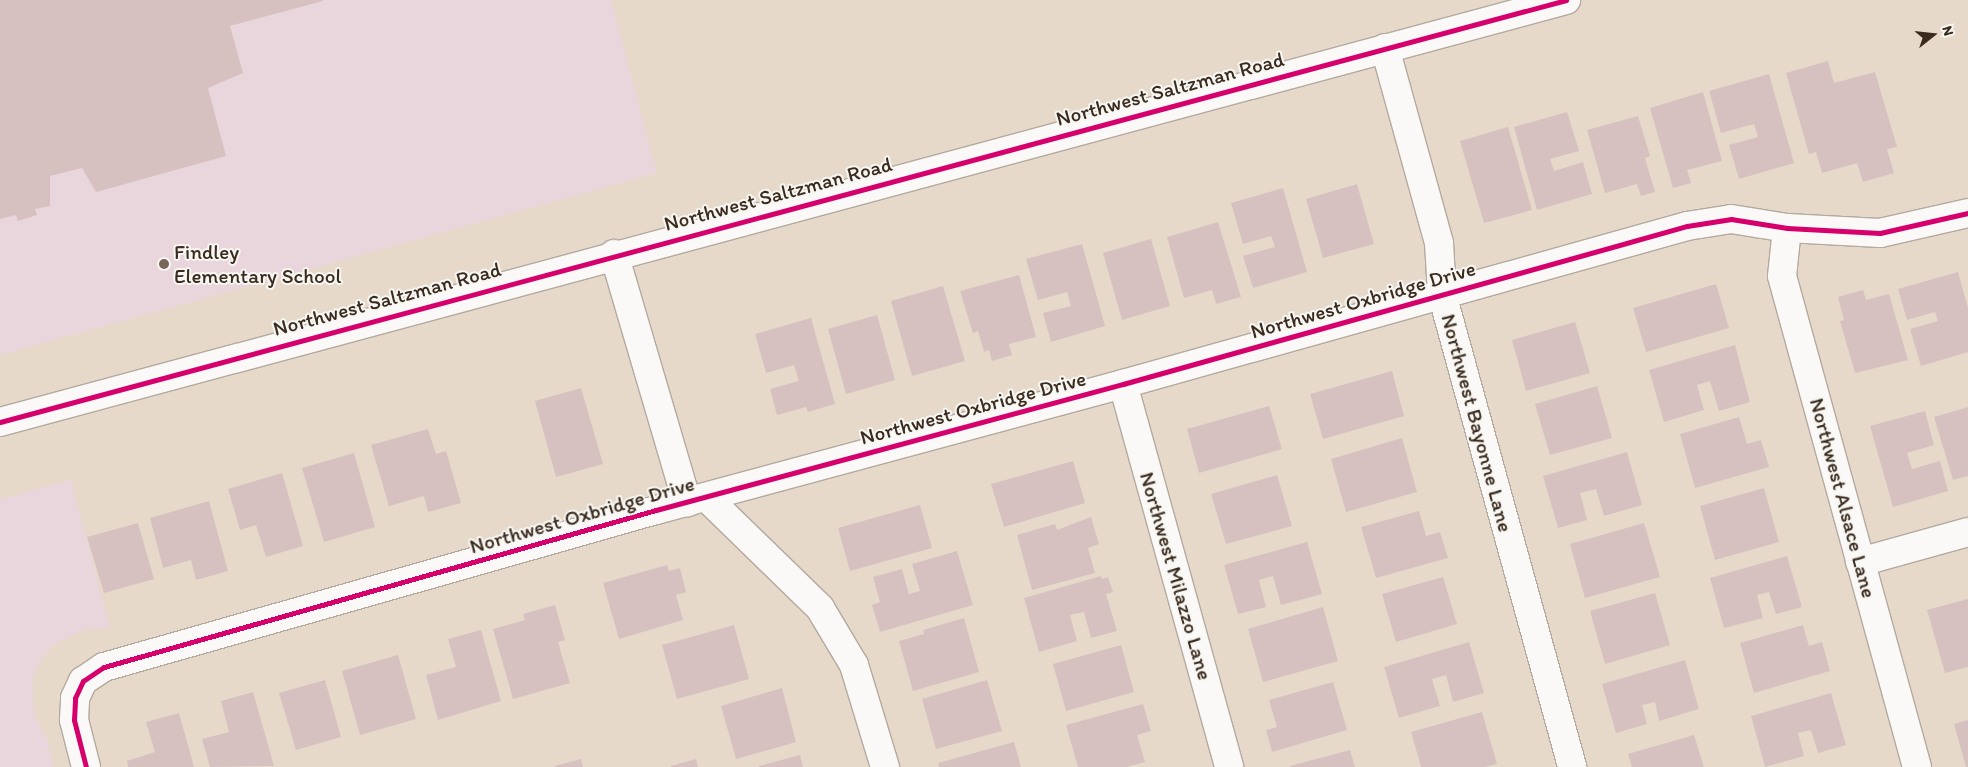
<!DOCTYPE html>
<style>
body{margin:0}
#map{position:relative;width:1968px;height:767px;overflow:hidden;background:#e6d9ca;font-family:Itim,sans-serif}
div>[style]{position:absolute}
.built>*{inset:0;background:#e9d5dc}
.building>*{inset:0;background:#d6c1c0}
.roads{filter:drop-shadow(1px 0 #b3a99f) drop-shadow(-1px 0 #b3a99f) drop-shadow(0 1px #b3a99f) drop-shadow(0 -1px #b3a99f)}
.minor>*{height:28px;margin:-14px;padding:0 14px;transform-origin:14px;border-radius:14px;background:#fbf9f7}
.secondary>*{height:28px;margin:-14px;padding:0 14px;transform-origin:14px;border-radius:14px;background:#fbf9f7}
.cycleway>*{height:5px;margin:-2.5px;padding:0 2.5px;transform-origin:2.5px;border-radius:2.5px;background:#d6006c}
.dots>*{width:14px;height:14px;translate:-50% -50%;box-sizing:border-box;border:2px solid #f6f6f2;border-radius:50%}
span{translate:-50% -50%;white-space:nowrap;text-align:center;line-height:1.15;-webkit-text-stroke:4px #f6f6f2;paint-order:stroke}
.street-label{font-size:21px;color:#3b2a1e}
.poi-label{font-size:21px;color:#3b2a1e}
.left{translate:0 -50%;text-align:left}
.north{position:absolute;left:1908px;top:10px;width:50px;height:50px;-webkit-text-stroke:4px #f6f6f2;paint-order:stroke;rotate:74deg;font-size:14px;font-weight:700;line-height:20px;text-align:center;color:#3b2a1e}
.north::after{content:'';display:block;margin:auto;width:18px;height:22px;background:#3b2a1e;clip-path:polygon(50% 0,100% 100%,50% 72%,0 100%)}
</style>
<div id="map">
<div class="built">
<div style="clip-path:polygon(0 0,611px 0,657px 173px,0 355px)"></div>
<div style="clip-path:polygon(71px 480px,110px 628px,86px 629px,53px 645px,40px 660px,32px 679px,34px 715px,48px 742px,54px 767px,0 767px,0 499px)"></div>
</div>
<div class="building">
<div style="clip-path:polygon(0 0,323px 0,323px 1px,230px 26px,243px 73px,208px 88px,226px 156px,96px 192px,82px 168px,50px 176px,50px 206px,35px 209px,37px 215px,18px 221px,16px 215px,0 219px)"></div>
<div style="clip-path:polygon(1828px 61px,1834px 83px,1875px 72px,1897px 147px,1887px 149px,1894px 173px,1863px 182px,1857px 163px,1822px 173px,1816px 152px,1809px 154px,1786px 73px)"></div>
<div style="clip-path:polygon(1769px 74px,1794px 163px,1739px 179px,1729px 145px,1758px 137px,1754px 124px,1721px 133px,1709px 91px)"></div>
<div style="clip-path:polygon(1703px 92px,1722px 161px,1687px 170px,1691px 183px,1673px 188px,1650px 108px)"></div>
<div style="clip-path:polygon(1567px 112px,1579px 151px,1550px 159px,1554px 171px,1583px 162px,1592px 194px,1537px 210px,1514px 127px)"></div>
<div style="clip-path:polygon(1638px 116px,1650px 156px,1645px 158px,1655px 192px,1641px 196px,1637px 184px,1605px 193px,1587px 130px)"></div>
<div style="clip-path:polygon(1508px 127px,1532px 210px,1484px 223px,1460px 141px)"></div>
<div style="clip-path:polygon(1357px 184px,1374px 244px,1323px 258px,1306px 199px)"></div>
<div style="clip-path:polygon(1283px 188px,1307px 272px,1253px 288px,1243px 256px,1275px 247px,1271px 236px,1243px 244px,1231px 203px)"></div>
<div style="clip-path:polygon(1218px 222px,1241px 297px,1216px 304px,1212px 290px,1184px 298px,1167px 237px)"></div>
<div style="clip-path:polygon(1151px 239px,1170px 306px,1122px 320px,1103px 253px)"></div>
<div style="clip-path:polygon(1082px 244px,1105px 326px,1051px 342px,1043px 313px,1071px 306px,1067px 292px,1038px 300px,1026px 259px)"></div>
<div style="clip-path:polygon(1958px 272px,1968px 308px,1968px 352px,1921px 366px,1910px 329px,1938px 321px,1935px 312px,1907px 320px,1898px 289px)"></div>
<div style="clip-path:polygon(1019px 275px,1036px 337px,1009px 344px,1012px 355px,992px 361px,989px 350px,984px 352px,978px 331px,973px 333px,960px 291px)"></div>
<div style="clip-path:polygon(1716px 284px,1729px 328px,1646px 352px,1633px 308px)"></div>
<div style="clip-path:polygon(943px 286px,965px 361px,912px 376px,891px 301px)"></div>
<div style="clip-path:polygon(1863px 290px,1866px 300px,1889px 294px,1908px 360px,1855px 373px,1840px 321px,1844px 320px,1838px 297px)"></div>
<div style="clip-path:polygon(877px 315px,895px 380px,846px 394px,828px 329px)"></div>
<div style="clip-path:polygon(811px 318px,835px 404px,808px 412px,806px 407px,777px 415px,770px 389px,799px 381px,794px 365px,766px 373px,755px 334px)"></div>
<div style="clip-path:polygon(1575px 322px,1590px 373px,1526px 391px,1512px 340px)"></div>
<div style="clip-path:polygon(1735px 345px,1750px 402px,1719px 411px,1710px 381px,1697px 385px,1704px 410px,1664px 422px,1649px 370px)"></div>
<div style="clip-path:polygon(1392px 371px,1404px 416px,1323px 439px,1310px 394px)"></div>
<div style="clip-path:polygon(1597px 386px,1612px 438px,1550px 455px,1535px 404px)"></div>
<div style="clip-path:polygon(581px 388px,603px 464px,556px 477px,535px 401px)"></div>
<div style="clip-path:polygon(1269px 406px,1282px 449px,1199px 473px,1187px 429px)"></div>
<div style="clip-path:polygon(1968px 407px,1968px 476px,1953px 480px,1934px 417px)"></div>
<div style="clip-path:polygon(1925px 411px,1934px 445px,1907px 453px,1912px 469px,1940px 461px,1948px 491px,1893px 507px,1870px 426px)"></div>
<div style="clip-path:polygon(1739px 417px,1747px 444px,1761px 440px,1769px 467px,1695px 488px,1680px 434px)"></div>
<div style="clip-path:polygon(428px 429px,436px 454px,446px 451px,461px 503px,428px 512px,424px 496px,389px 506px,371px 445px)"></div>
<div style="clip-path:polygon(1402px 438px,1417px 492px,1346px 512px,1331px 459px)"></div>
<div style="clip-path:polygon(1627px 452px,1642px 505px,1604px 516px,1596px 489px,1580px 493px,1587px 520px,1558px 528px,1543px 476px)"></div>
<div style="clip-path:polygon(354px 453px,375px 527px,324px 542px,302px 468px)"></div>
<div style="clip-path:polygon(1073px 461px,1085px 503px,1004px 527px,991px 484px)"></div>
<div style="clip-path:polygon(282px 473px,303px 546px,266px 557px,256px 525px,240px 530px,228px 489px)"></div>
<div style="clip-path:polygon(1277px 475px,1292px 526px,1226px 544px,1211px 494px)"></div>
<div style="clip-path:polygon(1764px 488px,1779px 542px,1715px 560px,1700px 506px)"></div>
<div style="clip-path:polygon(209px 501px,228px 571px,196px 580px,191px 560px,163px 568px,150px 518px)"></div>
<div style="clip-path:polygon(920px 505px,932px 548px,850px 571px,838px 528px)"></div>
<div style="clip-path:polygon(1419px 511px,1426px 536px,1440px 532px,1448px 558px,1376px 578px,1361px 527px)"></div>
<div style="clip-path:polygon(1091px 517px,1099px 544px,1088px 548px,1095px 573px,1032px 590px,1017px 535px,1055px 524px,1057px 530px)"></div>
<div style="clip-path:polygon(138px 523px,154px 579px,104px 593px,87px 537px)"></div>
<div style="clip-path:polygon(1644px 523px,1660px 577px,1585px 598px,1570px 544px)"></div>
<div style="clip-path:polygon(1307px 542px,1322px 594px,1281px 605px,1273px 576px,1259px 580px,1266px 607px,1238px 614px,1224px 565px)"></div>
<div style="clip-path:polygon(957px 551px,973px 605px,880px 632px,872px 605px,880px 602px,873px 577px,902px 569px,909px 594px,920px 591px,912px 564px)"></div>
<div style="clip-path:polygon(1787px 556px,1802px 607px,1776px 614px,1769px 592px,1757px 595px,1763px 618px,1724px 628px,1710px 578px)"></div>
<div style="clip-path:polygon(667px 565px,669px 571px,680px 568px,686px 592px,676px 595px,683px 620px,619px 639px,603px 583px)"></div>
<div style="clip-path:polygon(1101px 576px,1102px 579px,1108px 577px,1113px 592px,1106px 594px,1117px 631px,1091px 638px,1084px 612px,1070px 615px,1077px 641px,1039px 652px,1024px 598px)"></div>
<div style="clip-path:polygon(1443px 577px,1457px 624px,1396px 642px,1382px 594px)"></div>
<div style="clip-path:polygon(1655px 593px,1670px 645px,1605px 664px,1590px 611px)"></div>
<div style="clip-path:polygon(1968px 599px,1968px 667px,1945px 673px,1927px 610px)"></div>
<div style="clip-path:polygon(555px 605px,565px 640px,558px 642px,570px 683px,513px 699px,493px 629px,525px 620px,523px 614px)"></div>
<div style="clip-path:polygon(1323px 607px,1338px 661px,1263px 682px,1248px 629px)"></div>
<div style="clip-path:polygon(964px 618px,979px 672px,913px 691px,899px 641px,924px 634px,923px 630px)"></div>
<div style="clip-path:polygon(734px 625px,749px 679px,677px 699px,662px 645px)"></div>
<div style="clip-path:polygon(1803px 625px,1809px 646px,1822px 642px,1830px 671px,1754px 693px,1740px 643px)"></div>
<div style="clip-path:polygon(481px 630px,501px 701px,438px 720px,426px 675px,456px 667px,448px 639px)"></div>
<div style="clip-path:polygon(1469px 642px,1484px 693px,1453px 702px,1446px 675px,1432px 679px,1440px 706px,1399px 718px,1384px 667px)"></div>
<div style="clip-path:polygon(1121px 645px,1134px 692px,1066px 711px,1053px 664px)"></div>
<div style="clip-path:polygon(398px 655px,416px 719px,360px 735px,342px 671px)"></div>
<div style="clip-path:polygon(1685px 660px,1699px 709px,1659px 721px,1655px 702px,1642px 705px,1647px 724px,1616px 733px,1602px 684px)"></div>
<div style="clip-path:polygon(325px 680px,341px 737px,296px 750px,279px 693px)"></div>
<div style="clip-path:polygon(987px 680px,1002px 731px,936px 749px,922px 699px)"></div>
<div style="clip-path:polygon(1333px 682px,1347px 730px,1272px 752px,1266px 730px,1277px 727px,1269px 700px)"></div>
<div style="clip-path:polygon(782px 688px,796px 742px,736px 759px,721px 706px)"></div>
<div style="clip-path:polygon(253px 692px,274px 766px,210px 767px,202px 739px,229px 732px,221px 701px)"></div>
<div style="clip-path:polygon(1831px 693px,1846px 745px,1818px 753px,1811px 730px,1798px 733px,1804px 756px,1765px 767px,1751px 716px)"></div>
<div style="clip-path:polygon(1143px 704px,1151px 731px,1137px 735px,1145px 762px,1127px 767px,1078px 767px,1066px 725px)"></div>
<div style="clip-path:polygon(1482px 712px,1497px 764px,1485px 767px,1421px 767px,1411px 732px)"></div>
<div style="clip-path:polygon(179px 713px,194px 767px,128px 767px,127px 761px,155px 752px,146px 722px)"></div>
<div style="clip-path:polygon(1968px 720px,1968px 767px,1966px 767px,1954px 724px)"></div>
<div style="clip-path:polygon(1694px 735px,1704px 767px,1632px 767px,1628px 754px)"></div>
<div style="clip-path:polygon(1014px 742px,1021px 767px,939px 767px,938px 763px)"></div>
<div style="clip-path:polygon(1350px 750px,1355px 767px,1290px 767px,1290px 766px)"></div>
<div style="clip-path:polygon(800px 755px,803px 767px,759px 767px,759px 766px)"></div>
<div style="clip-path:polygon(581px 759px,583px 767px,555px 767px,555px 766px)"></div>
<div style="clip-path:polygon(696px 759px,698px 767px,671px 767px,671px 766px)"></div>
</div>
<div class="roads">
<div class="minor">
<div style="left:1385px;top:48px;width:202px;rotate:74.5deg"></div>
<div style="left:1439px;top:243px;width:51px;rotate:86.6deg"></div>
<div style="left:1442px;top:294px;width:491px;rotate:74.6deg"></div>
<div style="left:1787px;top:228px;width:48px;rotate:95.9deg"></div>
<div style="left:1782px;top:276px;width:509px;rotate:74.63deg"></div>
<div style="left:614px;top:254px;width:259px;rotate:73.6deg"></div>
<div style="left:1123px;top:384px;width:397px;rotate:74.5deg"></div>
<div style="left:706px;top:497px;width:159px;rotate:44.2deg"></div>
<div style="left:820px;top:608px;width:66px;rotate:59.2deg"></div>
<div style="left:854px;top:665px;width:107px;rotate:73.1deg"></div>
<div style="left:1860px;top:562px;width:112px;rotate:-15.5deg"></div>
<div style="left:86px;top:767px;width:49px;rotate:-104.3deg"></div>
<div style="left:74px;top:720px;width:22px;rotate:-87deg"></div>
<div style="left:75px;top:698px;width:19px;rotate:-65deg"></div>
<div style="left:83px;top:681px;width:25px;rotate:-34deg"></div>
<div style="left:104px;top:667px;width:574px;rotate:-15.88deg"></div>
<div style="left:656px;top:510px;width:484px;rotate:-15.1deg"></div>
<div style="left:1123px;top:384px;width:586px;rotate:-15.65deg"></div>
<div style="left:1687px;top:226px;width:45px;rotate:-9deg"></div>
<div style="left:1731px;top:219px;width:57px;rotate:9.1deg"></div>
<div style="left:1787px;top:228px;width:93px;rotate:3.1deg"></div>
<div style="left:1880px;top:233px;width:90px;rotate:-12.8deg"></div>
</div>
<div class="secondary">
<div style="left:0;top:422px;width:1622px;rotate:-15.08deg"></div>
</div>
</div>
<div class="cycleway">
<div style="left:0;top:422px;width:1622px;rotate:-15.08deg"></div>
<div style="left:86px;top:767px;width:49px;rotate:-104.3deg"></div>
<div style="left:74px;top:720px;width:22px;rotate:-87deg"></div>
<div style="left:75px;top:698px;width:19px;rotate:-65deg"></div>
<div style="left:83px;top:681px;width:25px;rotate:-34deg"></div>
<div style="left:104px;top:667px;width:574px;rotate:-15.88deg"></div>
<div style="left:656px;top:510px;width:484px;rotate:-15.1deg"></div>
<div style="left:1123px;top:384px;width:586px;rotate:-15.65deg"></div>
<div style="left:1687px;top:226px;width:45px;rotate:-9deg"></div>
<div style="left:1731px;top:219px;width:57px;rotate:9.1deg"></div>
<div style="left:1787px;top:228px;width:93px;rotate:3.1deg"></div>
<div style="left:1880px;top:233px;width:90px;rotate:-12.8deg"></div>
</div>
<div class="dots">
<div style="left:164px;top:264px;background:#77675a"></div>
</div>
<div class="street-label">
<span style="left:1170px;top:89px;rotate:-15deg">Northwest Saltzman Road</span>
<span style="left:778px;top:194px;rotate:-15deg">Northwest Saltzman Road</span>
<span style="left:387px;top:299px;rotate:-15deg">Northwest Saltzman Road</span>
<span style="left:1363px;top:300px;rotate:-16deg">Northwest Oxbridge Drive</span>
<span style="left:973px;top:408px;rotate:-15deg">Northwest Oxbridge Drive</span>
<span style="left:1477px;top:423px;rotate:75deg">Northwest Bayonne Lane</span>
<span style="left:1843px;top:498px;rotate:75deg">Northwest Alsace Lane</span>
<span style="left:582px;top:515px;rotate:-16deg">Northwest Oxbridge Drive</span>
<span style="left:1176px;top:576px;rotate:74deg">Northwest Milazzo Lane</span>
</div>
<div class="poi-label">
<span class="left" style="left:174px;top:264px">Findley<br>Elementary School</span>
</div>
<div class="north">N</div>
</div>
